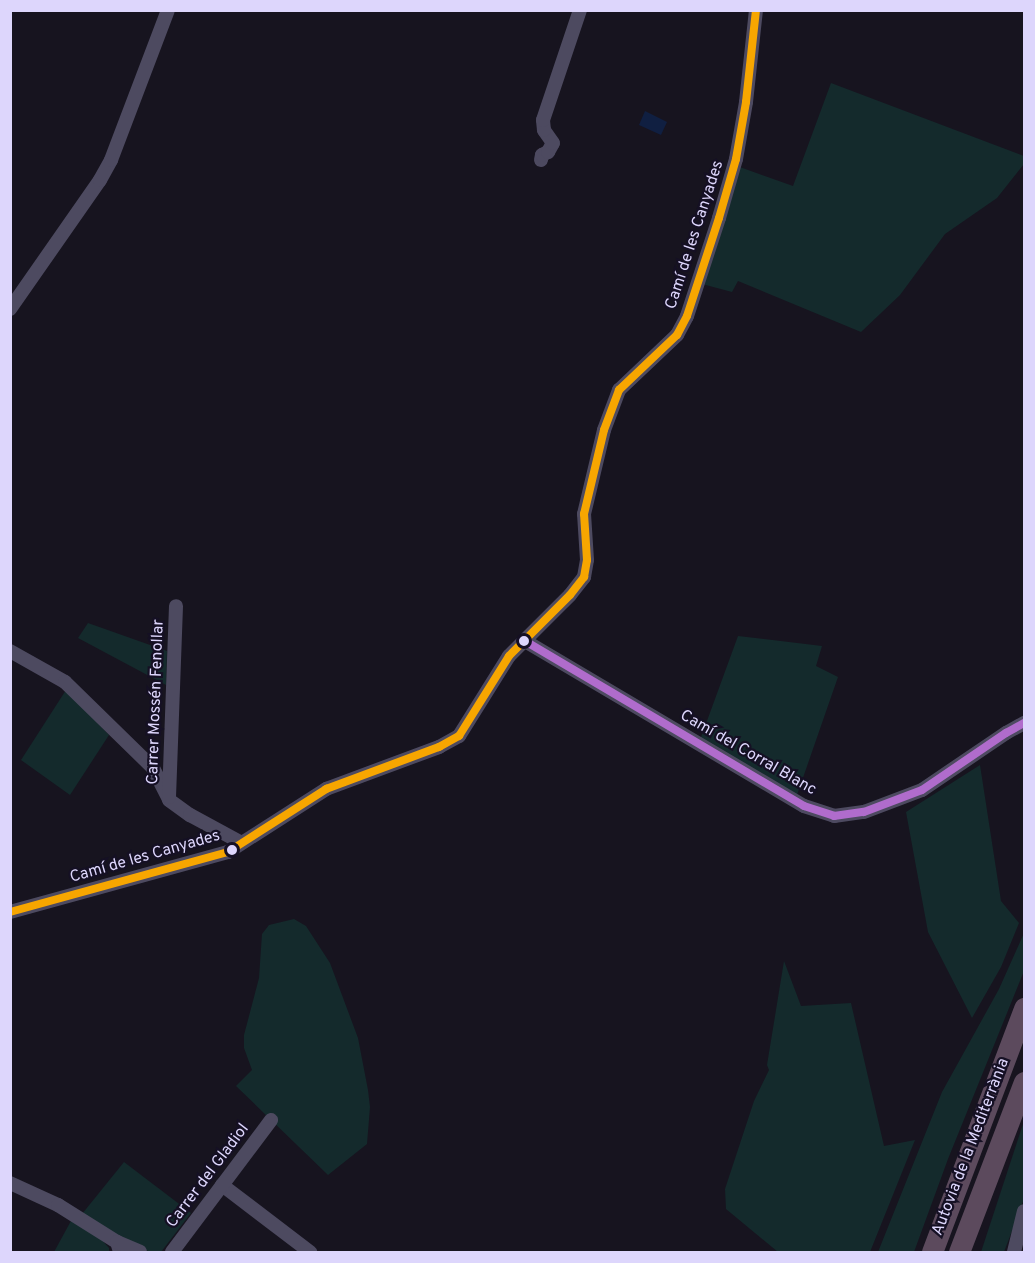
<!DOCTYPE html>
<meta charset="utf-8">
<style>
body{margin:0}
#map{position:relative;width:1035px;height:1263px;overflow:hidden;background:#17141f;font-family:Overpass,sans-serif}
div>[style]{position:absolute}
.green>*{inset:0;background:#142a2c}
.water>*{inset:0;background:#101f41}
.minor>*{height:14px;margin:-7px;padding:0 7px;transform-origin:7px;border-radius:7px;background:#4d4a60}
.highway>*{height:21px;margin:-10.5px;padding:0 10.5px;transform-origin:10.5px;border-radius:10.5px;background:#5c4a5d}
.bus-1>*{height:8px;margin:-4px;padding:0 4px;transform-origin:4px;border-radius:4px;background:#f7a600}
.bus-2>*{height:8px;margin:-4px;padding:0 4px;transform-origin:4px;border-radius:4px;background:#b06ccc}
.dots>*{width:16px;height:16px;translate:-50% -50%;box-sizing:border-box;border:3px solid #151024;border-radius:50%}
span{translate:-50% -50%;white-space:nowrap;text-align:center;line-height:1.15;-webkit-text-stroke:4.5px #151024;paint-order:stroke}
.street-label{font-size:16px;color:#ddd6fc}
.frame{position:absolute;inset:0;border:12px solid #ddd6fc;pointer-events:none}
</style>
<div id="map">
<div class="green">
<div style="clip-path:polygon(831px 83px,1024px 156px,1024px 164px,997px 198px,945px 234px,900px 295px,861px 332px,738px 281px,732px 292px,702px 284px,737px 166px,793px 186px)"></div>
<div style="clip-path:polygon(88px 623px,167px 651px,166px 685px,78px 638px)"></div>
<div style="clip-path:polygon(738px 636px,822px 646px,816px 666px,838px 677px,797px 795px,700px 740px)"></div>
<div style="clip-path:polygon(66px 690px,109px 735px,70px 795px,21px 760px)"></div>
<div style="clip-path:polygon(980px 765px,1001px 901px,1019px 923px,1001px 967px,972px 1018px,928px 932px,906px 812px)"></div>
<div style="clip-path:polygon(294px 919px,306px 926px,330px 963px,358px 1038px,368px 1090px,370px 1107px,367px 1144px,328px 1175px,236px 1086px,252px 1070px,244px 1048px,244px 1035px,259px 978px,262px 934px,269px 925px)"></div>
<div style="clip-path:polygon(1024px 933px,1024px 971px,948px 1159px,914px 1252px,878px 1252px,942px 1092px,999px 989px)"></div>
<div style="clip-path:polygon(784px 961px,801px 1006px,851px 1003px,884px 1146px,915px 1140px,870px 1252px,778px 1252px,726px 1209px,725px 1189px,754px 1101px,769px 1070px,767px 1065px)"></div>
<div style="clip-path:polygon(1024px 1121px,1024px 1199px,1004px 1252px,981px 1252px)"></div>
<div style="clip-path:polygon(124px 1162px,191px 1213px,161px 1252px,151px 1252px,131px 1245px,82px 1214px)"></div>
<div style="clip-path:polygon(72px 1219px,101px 1239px,109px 1248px,109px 1252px,54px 1252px)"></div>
</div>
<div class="water">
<div style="clip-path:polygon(645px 111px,667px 122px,661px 135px,639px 125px)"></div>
</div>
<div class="minor">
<div style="left:541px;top:160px;width:5px;rotate:-79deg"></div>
<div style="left:542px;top:155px;width:7px;rotate:-27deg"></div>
<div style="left:548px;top:152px;width:10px;rotate:-61deg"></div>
<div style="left:553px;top:143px;width:16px;rotate:-125deg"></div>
<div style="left:544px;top:130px;width:10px;rotate:-96deg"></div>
<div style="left:543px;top:120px;width:116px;rotate:-71.4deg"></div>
<div style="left:10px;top:309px;width:157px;rotate:-55.1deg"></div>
<div style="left:100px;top:180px;width:23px;rotate:-61deg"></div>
<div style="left:111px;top:160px;width:160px;rotate:-69.2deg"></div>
<div style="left:525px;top:641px;width:324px;rotate:30.6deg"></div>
<div style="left:804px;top:806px;width:32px;rotate:18deg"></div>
<div style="left:834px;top:816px;width:30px;rotate:-8deg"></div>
<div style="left:864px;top:812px;width:62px;rotate:-20.8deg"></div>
<div style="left:922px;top:790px;width:102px;rotate:-34.2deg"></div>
<div style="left:1006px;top:733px;width:21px;rotate:-29deg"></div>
<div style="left:10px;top:651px;width:63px;rotate:29.4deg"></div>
<div style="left:65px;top:682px;width:123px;rotate:44.3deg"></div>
<div style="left:153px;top:768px;width:36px;rotate:63deg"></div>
<div style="left:169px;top:800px;width:26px;rotate:36deg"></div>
<div style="left:190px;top:815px;width:57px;rotate:28.4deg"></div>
<div style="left:169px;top:797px;width:191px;rotate:-87.9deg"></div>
<div style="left:10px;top:912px;width:226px;rotate:-15.4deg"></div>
<div style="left:228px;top:852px;width:117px;rotate:-32.7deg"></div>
<div style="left:326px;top:789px;width:121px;rotate:-20.4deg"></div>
<div style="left:439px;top:747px;width:23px;rotate:-29deg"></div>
<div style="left:459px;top:736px;width:94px;rotate:-58deg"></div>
<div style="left:509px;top:656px;width:86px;rotate:-45deg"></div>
<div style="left:570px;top:595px;width:23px;rotate:-52deg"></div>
<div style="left:584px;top:577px;width:17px;rotate:-80deg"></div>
<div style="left:587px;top:560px;width:46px;rotate:-93.7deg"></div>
<div style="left:584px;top:514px;width:86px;rotate:-76.6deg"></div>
<div style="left:604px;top:430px;width:43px;rotate:-69.4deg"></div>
<div style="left:619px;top:390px;width:80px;rotate:-43.5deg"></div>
<div style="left:677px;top:335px;width:21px;rotate:-62deg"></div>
<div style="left:687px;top:316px;width:103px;rotate:-71.9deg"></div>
<div style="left:719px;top:218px;width:61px;rotate:-73.9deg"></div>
<div style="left:736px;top:159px;width:58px;rotate:-80deg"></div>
<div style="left:746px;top:102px;width:93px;rotate:-83.8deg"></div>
<div style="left:10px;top:1183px;width:53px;rotate:24.6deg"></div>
<div style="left:58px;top:1205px;width:70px;rotate:32.1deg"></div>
<div style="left:117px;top:1242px;width:10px;rotate:73deg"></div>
<div style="left:222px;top:1185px;width:111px;rotate:37.3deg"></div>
<div style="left:117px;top:1242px;width:25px;rotate:23deg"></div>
<div style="left:172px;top:1252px;width:165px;rotate:-53.1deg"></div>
<div style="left:1014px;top:1252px;width:42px;rotate:-76.3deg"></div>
</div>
<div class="highway">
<div style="left:932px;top:1252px;width:261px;rotate:-69.3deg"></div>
<div style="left:959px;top:1252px;width:182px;rotate:-69.1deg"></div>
</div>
<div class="bus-1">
<div style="left:10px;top:912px;width:226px;rotate:-15.4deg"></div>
<div style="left:228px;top:852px;width:117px;rotate:-32.7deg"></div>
<div style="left:326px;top:789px;width:121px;rotate:-20.4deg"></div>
<div style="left:439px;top:747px;width:23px;rotate:-29deg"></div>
<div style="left:459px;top:736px;width:94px;rotate:-58deg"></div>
<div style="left:509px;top:656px;width:86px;rotate:-45deg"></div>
<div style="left:570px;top:595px;width:23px;rotate:-52deg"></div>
<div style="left:584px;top:577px;width:17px;rotate:-80deg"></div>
<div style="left:587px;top:560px;width:46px;rotate:-93.7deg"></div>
<div style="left:584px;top:514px;width:86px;rotate:-76.6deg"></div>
<div style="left:604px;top:430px;width:43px;rotate:-69.4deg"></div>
<div style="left:619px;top:390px;width:80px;rotate:-43.5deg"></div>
<div style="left:677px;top:335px;width:21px;rotate:-62deg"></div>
<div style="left:687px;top:316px;width:103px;rotate:-71.9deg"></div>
<div style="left:719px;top:218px;width:61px;rotate:-73.9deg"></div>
<div style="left:736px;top:159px;width:58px;rotate:-80deg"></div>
<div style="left:746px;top:102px;width:93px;rotate:-83.8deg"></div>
</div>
<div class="bus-2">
<div style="left:525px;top:641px;width:324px;rotate:30.6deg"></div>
<div style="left:804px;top:806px;width:32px;rotate:18deg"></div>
<div style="left:834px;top:816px;width:30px;rotate:-8deg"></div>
<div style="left:864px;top:812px;width:62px;rotate:-20.8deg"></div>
<div style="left:922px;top:790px;width:102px;rotate:-34.2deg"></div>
<div style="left:1006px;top:733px;width:21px;rotate:-29deg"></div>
</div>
<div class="dots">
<div style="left:524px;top:641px;background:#ddd6fc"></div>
<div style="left:232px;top:850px;background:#ddd6fc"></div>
</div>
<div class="street-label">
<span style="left:695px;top:235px;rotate:-72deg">Camí de les Canyades</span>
<span style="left:156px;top:702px;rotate:-88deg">Carrer Mossén Fenollar</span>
<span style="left:748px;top:753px;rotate:30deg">Camí del Corral Blanc</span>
<span style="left:145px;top:857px;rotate:-16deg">Camí de les Canyades</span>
<span style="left:971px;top:1147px;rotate:-69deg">Autovia de la Mediterrània</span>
<span style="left:208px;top:1176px;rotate:-53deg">Carrer del Gladiol</span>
</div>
<div class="frame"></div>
</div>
